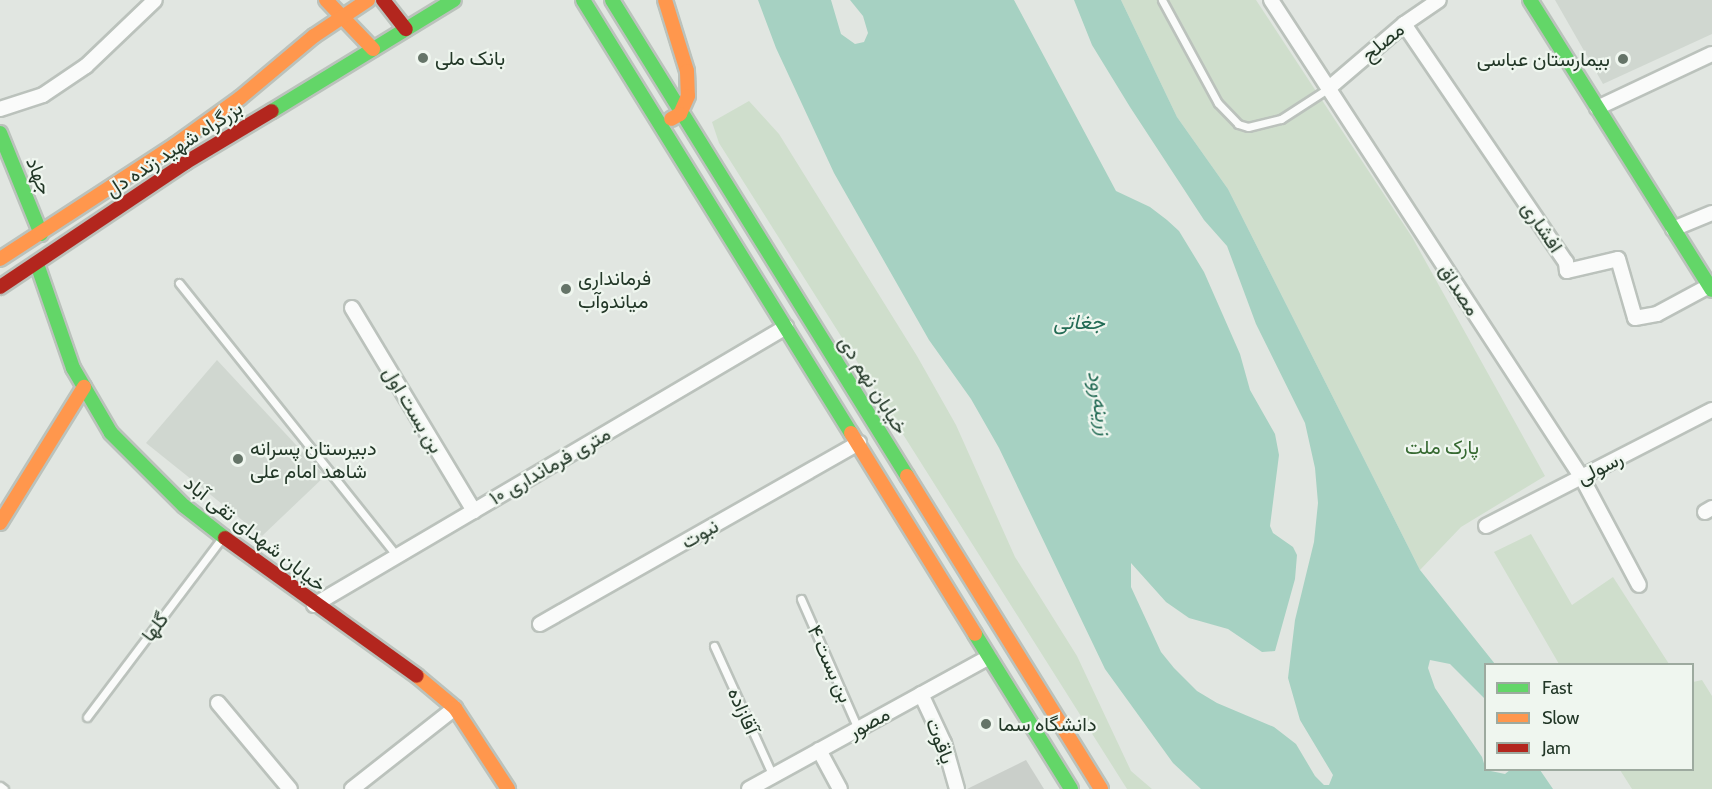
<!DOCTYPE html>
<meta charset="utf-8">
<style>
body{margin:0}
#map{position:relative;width:1712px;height:789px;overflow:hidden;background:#e1e6e1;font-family:Cabin,Vazirmatn,sans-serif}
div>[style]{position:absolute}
.built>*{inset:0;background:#d0d7d0}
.green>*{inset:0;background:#cfdecc}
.water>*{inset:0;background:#a6d1c2}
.building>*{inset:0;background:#cacfca}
.roads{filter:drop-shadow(2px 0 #bbc2bc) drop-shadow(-2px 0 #bbc2bc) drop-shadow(0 2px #bbc2bc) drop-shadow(0 -2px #bbc2bc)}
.lane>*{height:7px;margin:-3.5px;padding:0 3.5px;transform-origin:3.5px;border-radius:3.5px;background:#fafbfa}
.street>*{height:14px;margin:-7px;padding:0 7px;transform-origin:7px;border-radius:7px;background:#fafbfa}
.fast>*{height:14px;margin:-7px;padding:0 7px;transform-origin:7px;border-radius:7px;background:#63d668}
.slow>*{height:14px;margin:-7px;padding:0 7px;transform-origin:7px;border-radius:7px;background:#ff974d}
.jam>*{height:14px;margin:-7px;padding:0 7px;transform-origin:7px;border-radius:7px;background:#b3261e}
.dots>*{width:16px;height:16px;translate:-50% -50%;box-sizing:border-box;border:3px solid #eff6ef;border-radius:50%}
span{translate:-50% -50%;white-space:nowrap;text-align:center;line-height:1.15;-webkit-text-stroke:4.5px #eff6ef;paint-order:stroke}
.street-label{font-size:20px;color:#223727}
.poi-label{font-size:20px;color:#223727}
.left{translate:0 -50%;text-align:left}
.right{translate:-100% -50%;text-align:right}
.park-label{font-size:20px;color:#366931}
.water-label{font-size:21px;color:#236b55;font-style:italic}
.legend{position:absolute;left:1484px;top:663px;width:210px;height:108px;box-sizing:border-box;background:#eff6ef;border:2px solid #9daa9f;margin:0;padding:8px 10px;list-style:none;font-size:18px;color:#223727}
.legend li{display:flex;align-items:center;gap:12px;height:30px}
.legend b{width:30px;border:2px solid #9daa9f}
</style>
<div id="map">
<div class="built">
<div style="clip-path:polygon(1555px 0,1712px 0,1712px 34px,1603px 84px)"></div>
<div style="clip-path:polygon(217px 360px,325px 476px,262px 536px,146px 443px)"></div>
</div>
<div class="green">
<div style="clip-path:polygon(1121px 0,1256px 0,1412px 237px,1545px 476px,1461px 527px,1420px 570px,1228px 189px,1177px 117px)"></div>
<div style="clip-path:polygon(749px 101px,779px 134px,917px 356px,956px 425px,1015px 557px,1077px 656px,1131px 771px,1152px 789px,1127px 789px,719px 143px,712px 122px)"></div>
<div style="clip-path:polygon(1531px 534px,1572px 605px,1613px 577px,1669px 664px,1559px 664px,1494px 552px)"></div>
<div style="clip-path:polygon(1702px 680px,1712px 696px,1712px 789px,1632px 789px,1620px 770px,1692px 770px,1693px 682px)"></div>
</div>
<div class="water">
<div style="clip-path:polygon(758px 0,831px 0,841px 34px,855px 44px,864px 42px,868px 33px,863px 16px,850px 0,1014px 0,1116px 191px,1150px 207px,1167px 220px,1179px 231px,1204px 272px,1240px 354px,1250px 390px,1275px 434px,1279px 455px,1270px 526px,1273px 533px,1293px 547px,1297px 555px,1295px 579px,1275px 651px,1262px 652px,1228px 629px,1189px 618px,1166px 602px,1131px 563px,1131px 587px,1161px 652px,1174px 668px,1197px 691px,1217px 703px,1274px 727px,1296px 744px,1315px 776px,1324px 785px,1329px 785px,1333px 775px,1300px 720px,1288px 678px,1295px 620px,1314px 542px,1318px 503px,1315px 468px,1305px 423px,1256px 324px,1227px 246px,1204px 220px,1130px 107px,1092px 45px,1074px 0,1121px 0,1177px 117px,1228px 189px,1420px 570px,1495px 664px,1486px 664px,1485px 699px,1450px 664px,1430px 660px,1428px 668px,1435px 688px,1482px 757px,1486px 770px,1505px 774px,1510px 770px,1540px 770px,1553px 789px,1201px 789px,1173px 763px,1105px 669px,999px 448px,971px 399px,929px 340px,834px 173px,776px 48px)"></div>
</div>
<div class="building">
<div style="clip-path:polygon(1026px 760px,1044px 789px,967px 789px)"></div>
</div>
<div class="roads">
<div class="lane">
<div style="left:1162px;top:0;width:117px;rotate:61.5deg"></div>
<div style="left:1218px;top:103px;width:29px;rotate:46deg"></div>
<div style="left:1238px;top:124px;width:10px;rotate:17deg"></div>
<div style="left:1248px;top:127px;width:34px;rotate:-14deg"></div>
<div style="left:1281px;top:119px;width:57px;rotate:-32.9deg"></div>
<div style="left:179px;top:283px;width:349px;rotate:51.4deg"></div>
<div style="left:801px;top:599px;width:142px;rotate:66.3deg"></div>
<div style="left:714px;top:646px;width:143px;rotate:65.6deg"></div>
<div style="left:87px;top:717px;width:223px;rotate:-53deg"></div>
<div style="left:0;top:786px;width:5px;rotate:37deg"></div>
</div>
<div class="street">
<div style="left:1271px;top:0;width:570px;rotate:56.95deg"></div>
<div style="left:1582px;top:478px;width:121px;rotate:62deg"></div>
<div style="left:1404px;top:24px;width:288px;rotate:55.8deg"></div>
<div style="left:1566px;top:262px;width:9px;rotate:84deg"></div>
<div style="left:1567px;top:271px;width:52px;rotate:-13.2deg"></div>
<div style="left:1618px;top:259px;width:61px;rotate:73.9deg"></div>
<div style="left:1635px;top:318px;width:22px;rotate:-10deg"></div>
<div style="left:1657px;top:314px;width:59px;rotate:-28.3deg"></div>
<div style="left:1329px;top:88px;width:99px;rotate:-40.5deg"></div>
<div style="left:1404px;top:24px;width:42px;rotate:-34.4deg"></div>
<div style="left:1597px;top:108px;width:127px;rotate:-25.2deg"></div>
<div style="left:0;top:109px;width:45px;rotate:-18deg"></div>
<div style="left:43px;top:95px;width:52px;rotate:-34deg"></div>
<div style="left:86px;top:66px;width:95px;rotate:-43.7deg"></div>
<div style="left:1673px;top:229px;width:42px;rotate:-22.3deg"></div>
<div style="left:352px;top:308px;width:237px;rotate:59deg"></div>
<div style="left:1705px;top:512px;width:8px;rotate:-30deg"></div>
<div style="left:1486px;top:526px;width:254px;rotate:-27.2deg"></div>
<div style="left:314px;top:605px;width:548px;rotate:-30.5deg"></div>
<div style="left:540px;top:624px;width:367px;rotate:-29.6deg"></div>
<div style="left:921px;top:694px;width:54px;rotate:64.9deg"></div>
<div style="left:944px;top:743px;width:48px;rotate:74.2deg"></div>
<div style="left:218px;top:703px;width:112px;rotate:50.1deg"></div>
<div style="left:819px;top:750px;width:44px;rotate:61.7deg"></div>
<div style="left:352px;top:789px;width:131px;rotate:-38.2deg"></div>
<div style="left:749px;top:789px;width:274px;rotate:-28.8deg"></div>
</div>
<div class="fast">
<div style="left:583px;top:0;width:509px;rotate:58.25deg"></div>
<div style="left:612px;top:0;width:560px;rotate:58.21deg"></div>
<div style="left:1530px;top:0;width:342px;rotate:57.9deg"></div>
<div style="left:272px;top:111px;width:213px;rotate:-31.4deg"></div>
<div style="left:0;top:133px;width:109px;rotate:67.9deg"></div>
<div style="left:37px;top:264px;width:110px;rotate:70.9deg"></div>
<div style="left:73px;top:368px;width:75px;rotate:59.7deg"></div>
<div style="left:111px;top:433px;width:103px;rotate:45deg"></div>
<div style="left:184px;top:506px;width:52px;rotate:38deg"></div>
<div style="left:975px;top:634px;width:182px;rotate:58.2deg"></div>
</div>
<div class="slow">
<div style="left:326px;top:0;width:68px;rotate:46.2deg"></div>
<div style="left:665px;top:0;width:74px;rotate:72.8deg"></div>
<div style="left:687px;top:71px;width:25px;rotate:88deg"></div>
<div style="left:688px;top:96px;width:20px;rotate:114deg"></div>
<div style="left:680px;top:114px;width:10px;rotate:151deg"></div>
<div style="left:0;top:259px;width:209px;rotate:-33.1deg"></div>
<div style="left:175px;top:145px;width:80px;rotate:-35.9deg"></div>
<div style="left:240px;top:98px;width:97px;rotate:-40deg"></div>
<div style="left:314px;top:36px;width:65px;rotate:-33.7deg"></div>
<div style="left:851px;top:433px;width:236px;rotate:58.3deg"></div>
<div style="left:907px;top:476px;width:368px;rotate:58.2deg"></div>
<div style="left:0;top:523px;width:160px;rotate:-58.3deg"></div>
<div style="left:417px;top:676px;width:50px;rotate:40.1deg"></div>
<div style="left:455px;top:708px;width:97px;rotate:56.8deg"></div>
</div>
<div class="jam">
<div style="left:383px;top:0;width:37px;rotate:52deg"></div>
<div style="left:0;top:287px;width:223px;rotate:-33.8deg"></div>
<div style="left:185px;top:163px;width:101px;rotate:-30.9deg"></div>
<div style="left:225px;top:538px;width:236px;rotate:35.7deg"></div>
</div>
</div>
<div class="dots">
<div style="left:423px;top:58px;background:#657468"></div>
<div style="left:1623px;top:59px;background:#657468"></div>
<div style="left:566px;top:289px;background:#657468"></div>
<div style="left:238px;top:459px;background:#657468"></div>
<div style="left:986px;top:724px;background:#657468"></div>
</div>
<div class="street-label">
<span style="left:1383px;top:42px;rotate:-40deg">مصلح</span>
<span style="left:174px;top:149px;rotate:-33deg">بزرگراه شهید زنده دل</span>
<span style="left:39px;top:176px;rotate:68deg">جهاد</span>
<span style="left:1542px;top:227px;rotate:56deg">افشاری</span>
<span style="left:1459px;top:290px;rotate:57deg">مصداق</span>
<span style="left:873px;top:385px;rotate:58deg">خیابان نهم دی</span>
<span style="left:413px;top:410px;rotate:59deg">بن بست اول</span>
<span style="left:550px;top:466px;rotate:-30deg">۱۰ متری فرمانداری</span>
<span style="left:1600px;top:468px;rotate:-27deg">رسولی</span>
<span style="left:255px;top:534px;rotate:38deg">خیابان شهدای تقی آباد</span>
<span style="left:700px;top:534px;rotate:-30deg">نبوت</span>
<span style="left:155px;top:627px;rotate:-53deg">گلها</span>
<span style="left:830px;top:664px;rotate:66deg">بن بست ۴</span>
<span style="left:743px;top:711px;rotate:66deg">آقازاده</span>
<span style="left:869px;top:723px;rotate:-29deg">مصور</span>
<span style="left:940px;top:741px;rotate:69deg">یاقوت</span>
</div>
<div class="poi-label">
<span class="left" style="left:435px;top:58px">بانک ملی</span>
<span class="right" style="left:1610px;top:59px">بیمارستان عباسی</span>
<span class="left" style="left:578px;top:290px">فرمانداری<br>میاندوآب</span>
<span class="left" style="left:250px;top:460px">دبیرستان پسرانه<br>شاهد امام علی</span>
<span class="left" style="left:998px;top:724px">دانشگاه سما</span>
</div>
<div class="park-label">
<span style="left:1442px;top:447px">پارک ملت</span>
</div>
<div class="water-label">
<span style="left:1079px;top:322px">جغاتی</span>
<span style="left:1100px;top:403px;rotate:81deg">زرینه‌رود</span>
</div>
<ul class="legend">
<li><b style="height:8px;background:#63d668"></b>Fast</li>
<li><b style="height:8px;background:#ff974d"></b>Slow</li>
<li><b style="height:8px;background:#b3261e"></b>Jam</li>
</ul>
</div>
